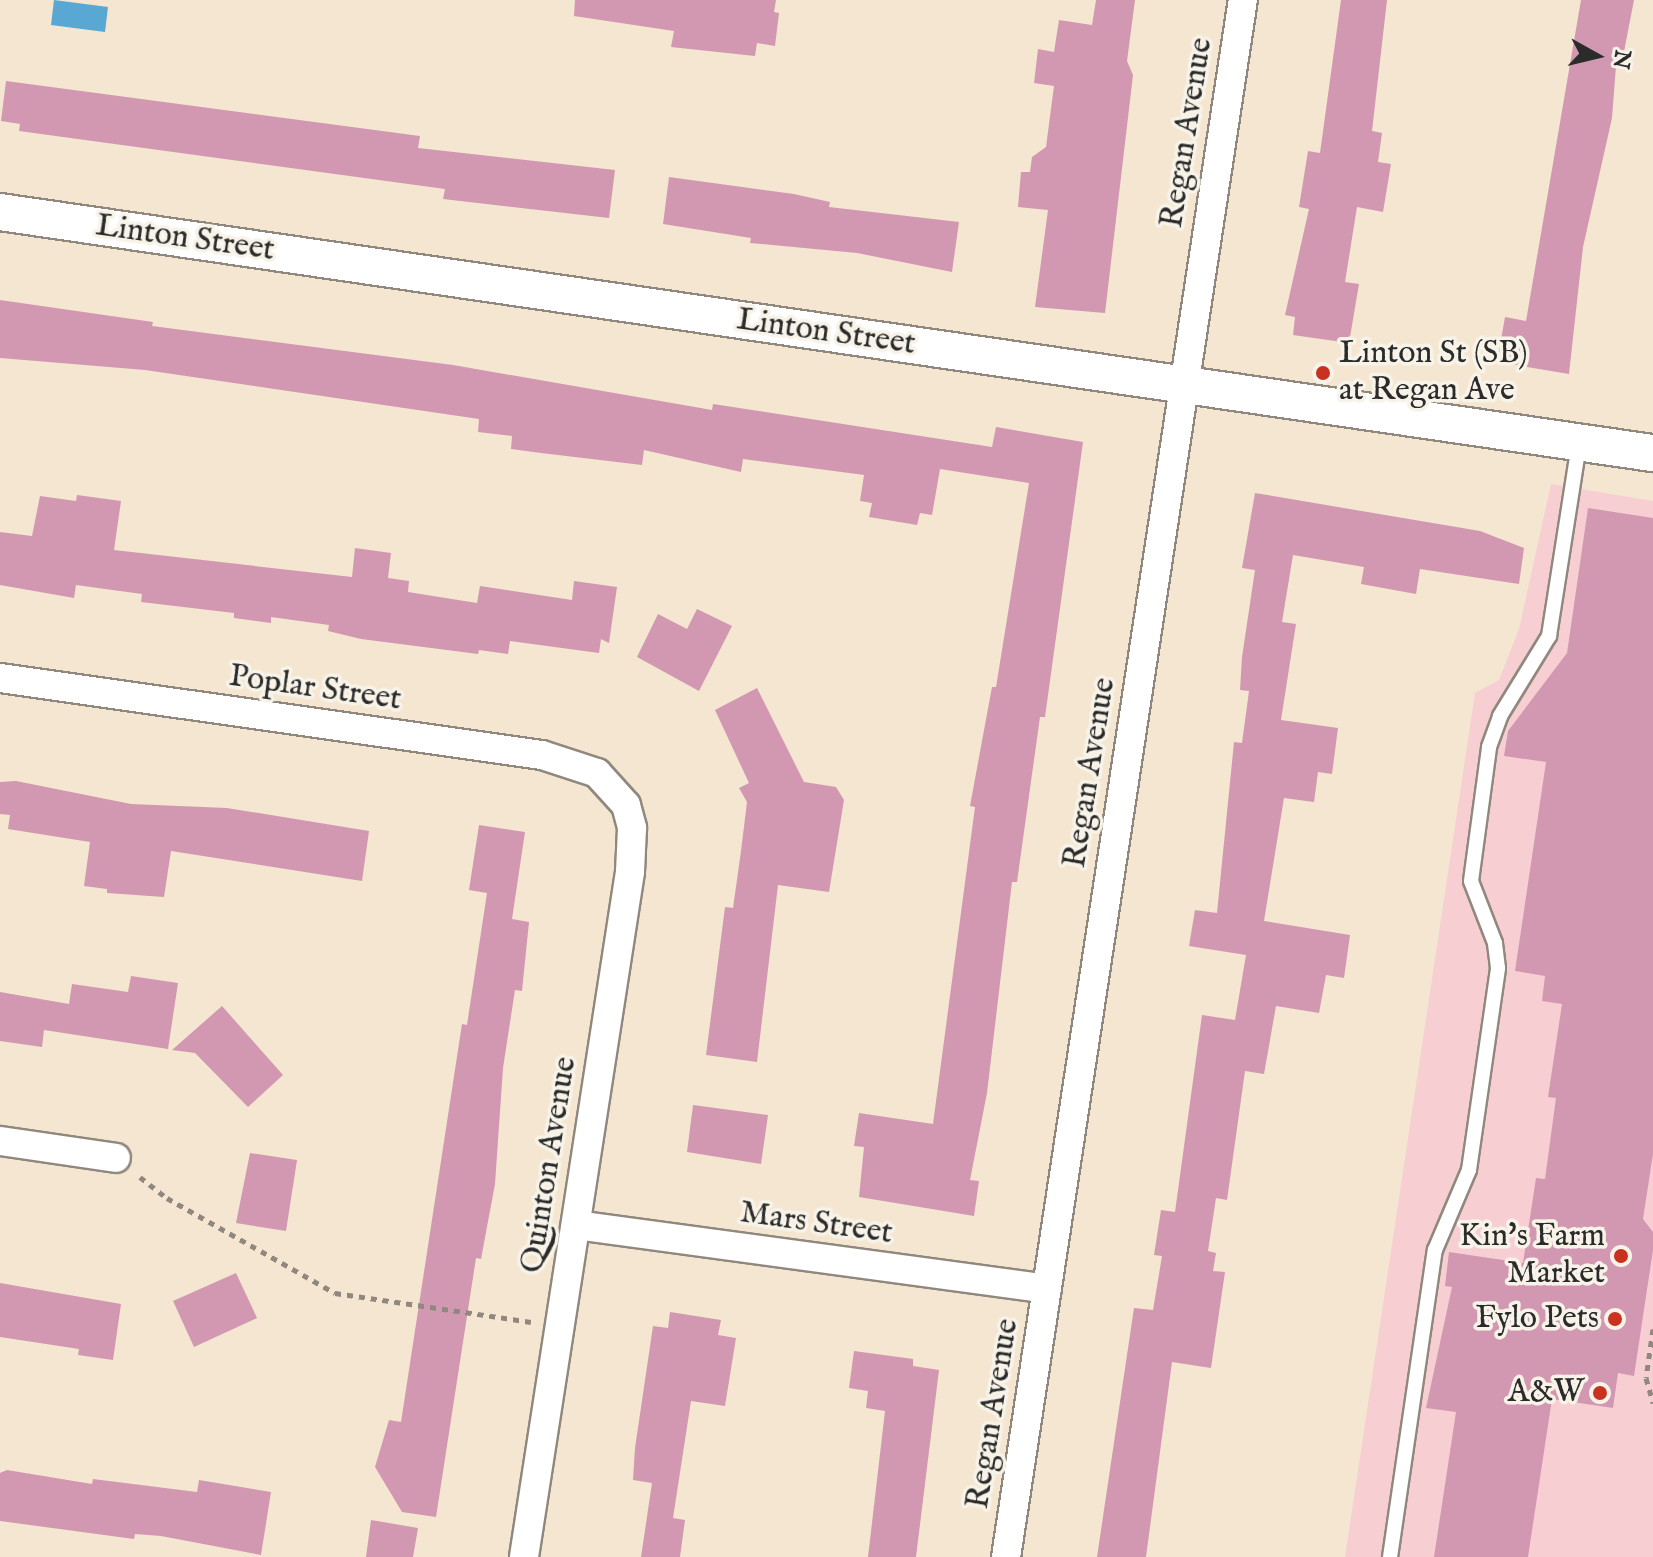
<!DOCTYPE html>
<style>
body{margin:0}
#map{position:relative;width:1653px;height:1557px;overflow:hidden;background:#f4e6d0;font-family:"IM FELL English",serif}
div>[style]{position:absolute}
.built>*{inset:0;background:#f7cfd3}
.water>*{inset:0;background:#59a8d3}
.building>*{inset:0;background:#d298b2}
.path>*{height:5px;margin-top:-2.5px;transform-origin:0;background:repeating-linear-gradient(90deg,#90887e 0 6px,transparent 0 12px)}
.roads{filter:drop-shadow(2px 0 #90887e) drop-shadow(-2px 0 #90887e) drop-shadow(0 2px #90887e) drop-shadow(0 -2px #90887e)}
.service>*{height:14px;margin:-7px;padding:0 7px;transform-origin:7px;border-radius:7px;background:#fff}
.minor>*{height:28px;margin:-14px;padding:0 14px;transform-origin:14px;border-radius:14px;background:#fff}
.tertiary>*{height:36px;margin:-18px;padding:0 18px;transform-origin:18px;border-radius:18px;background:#fff}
.dots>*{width:22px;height:22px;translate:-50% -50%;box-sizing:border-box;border:4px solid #f7f3e8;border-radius:50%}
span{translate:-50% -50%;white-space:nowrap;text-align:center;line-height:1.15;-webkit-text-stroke:7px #f7f3e8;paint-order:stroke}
.street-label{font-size:32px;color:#2b2b2b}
.poi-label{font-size:32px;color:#2b2b2b}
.left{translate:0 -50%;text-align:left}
.right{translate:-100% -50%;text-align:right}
.north{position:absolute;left:1557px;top:16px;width:80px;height:80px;-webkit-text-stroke:6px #f7f3e8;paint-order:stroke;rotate:98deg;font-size:22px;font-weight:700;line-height:32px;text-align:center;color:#2b2b2b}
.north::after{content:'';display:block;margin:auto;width:28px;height:36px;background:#2b2b2b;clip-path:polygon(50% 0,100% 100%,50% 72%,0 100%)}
</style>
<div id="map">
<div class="built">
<div style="clip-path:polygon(1551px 484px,1653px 501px,1653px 1557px,1345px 1557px,1475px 693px,1499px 680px,1519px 629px)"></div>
</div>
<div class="water">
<div style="clip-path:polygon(54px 0,108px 7px,105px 32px,51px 25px)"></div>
</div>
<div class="building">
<div style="clip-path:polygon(575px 0,776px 0,774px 12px,779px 13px,775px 46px,757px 43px,755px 56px,671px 47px,674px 31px,574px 16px)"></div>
<div style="clip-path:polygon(1096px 0,1135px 0,1127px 61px,1133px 75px,1105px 313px,1035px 307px,1048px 210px,1018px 207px,1021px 172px,1030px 172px,1032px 157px,1046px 147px,1054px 86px,1034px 83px,1038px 49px,1054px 52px,1059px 20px,1092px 25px)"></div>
<div style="clip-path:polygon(1341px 0,1387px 0,1372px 131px,1382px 133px,1378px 162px,1391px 164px,1383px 212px,1357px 207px,1345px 282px,1359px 284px,1349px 343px,1293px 335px,1295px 317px,1285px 315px,1309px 209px,1299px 207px,1308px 151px,1320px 153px)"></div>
<div style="clip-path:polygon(1581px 0,1634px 0,1621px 67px,1616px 66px,1612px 118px,1583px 247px,1569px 374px,1497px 362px,1505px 317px,1526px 321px)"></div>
<div style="clip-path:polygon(6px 81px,420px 136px,418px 148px,615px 170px,609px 218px,443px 199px,445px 189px,19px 131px,20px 124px,1px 121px)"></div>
<div style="clip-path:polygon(669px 177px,794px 194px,830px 202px,829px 207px,959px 222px,952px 272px,857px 253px,750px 243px,751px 238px,663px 224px)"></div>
<div style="clip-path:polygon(0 300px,153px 322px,152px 326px,453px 365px,712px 410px,713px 404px,992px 447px,996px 427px,1083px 442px,1045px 717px,1040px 717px,1017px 882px,1012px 882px,987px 1093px,970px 1180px,979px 1181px,974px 1216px,859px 1197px,864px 1147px,854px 1146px,859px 1113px,933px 1124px,975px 807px,970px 806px,992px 687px,996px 687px,1029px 483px,940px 469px,932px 515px,920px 513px,917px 525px,869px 517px,872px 503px,860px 501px,864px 475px,743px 459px,741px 472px,644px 450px,642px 465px,541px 453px,511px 449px,512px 436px,478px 432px,479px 419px,145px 370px,0 358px)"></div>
<div style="clip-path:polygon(1255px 493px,1480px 531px,1524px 548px,1519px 584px,1420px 569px,1416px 594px,1361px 584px,1364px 567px,1293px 555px,1282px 622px,1296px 624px,1281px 720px,1338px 728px,1332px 774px,1318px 772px,1314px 802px,1284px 798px,1264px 921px,1350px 935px,1344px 978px,1326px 975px,1319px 1013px,1276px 1006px,1264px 1074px,1245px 1071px,1227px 1200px,1216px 1198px,1208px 1251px,1216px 1253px,1213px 1271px,1225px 1272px,1211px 1368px,1172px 1362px,1146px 1557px,1097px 1557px,1134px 1308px,1153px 1310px,1162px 1256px,1154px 1255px,1161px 1210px,1175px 1212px,1202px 1015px,1235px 1020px,1246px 955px,1189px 946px,1195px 910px,1217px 913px,1234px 742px,1242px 743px,1249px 691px,1240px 690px,1242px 657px,1255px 570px,1242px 568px)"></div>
<div style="clip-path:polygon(77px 495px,121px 501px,114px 550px,352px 577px,355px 548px,391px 553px,388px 578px,409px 581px,408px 592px,477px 603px,480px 586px,572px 600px,574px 581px,617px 587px,609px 643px,601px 639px,599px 653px,510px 641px,508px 654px,479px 650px,478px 654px,361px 639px,328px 631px,329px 625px,271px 617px,271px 623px,234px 618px,234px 613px,141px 602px,142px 594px,76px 585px,74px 598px,0 585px,0 532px,32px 536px,40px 496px,76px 501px)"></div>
<div style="clip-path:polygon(1588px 508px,1653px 518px,1653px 1154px,1643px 1219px,1653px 1232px,1653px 1250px,1634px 1376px,1618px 1373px,1613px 1408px,1552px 1399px,1528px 1557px,1434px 1557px,1456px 1412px,1426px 1408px,1452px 1287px,1445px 1286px,1449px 1252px,1523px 1263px,1536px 1178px,1545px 1179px,1556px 1098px,1548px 1097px,1562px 1004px,1542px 1001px,1545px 976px,1515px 971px,1546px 762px,1504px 756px,1508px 731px,1567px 653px)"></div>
<div style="clip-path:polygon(697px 609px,732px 626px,699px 691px,637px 657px,658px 614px,687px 629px)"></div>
<div style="clip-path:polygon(757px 688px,804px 782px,836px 787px,844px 800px,829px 892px,778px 885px,757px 1062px,706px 1055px,725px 907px,733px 908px,741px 851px,747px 802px,739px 788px,749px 783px,715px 710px)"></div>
<div style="clip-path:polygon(16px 781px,131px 804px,227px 808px,369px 831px,362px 881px,171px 851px,164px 897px,107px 893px,107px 889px,84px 886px,90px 842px,8px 829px,10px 815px,0 814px,0 782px)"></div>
<div style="clip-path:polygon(479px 825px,525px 832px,512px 919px,529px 922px,522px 991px,515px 990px,503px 1068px,495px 1184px,481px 1259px,476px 1258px,436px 1517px,402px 1512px,375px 1467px,389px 1420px,401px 1422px,462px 1024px,467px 1025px,487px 893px,469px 890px)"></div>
<div style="clip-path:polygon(131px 976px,178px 983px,168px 1049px,44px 1030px,42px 1047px,0 1041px,0 992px,69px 1004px,72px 984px,128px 992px)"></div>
<div style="clip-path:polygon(222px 1006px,283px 1075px,248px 1107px,195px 1053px,172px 1050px)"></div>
<div style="clip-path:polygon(693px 1105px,768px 1115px,761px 1164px,687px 1152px)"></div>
<div style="clip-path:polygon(250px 1153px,297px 1160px,286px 1231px,236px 1223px)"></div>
<div style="clip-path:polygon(236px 1273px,257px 1318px,194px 1347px,173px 1301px)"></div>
<div style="clip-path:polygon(0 1283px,121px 1304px,113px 1360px,78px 1355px,79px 1349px,0 1337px)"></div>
<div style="clip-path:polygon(670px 1312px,721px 1320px,718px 1335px,736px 1338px,725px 1406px,691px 1401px,673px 1518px,685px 1520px,680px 1557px,641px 1557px,652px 1483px,633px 1480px,635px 1448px,653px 1326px,668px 1328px)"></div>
<div style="clip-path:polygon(854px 1351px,913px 1359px,913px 1366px,939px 1370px,916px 1557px,868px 1557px,885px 1411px,866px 1408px,868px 1391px,849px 1388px)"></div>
<div style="clip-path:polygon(7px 1470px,92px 1484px,93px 1479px,197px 1492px,199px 1480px,271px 1492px,261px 1555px,161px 1536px,135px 1534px,134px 1539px,0 1521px,0 1473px)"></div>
<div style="clip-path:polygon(371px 1520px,418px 1528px,413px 1557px,366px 1557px)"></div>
</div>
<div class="path">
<div style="left:140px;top:1177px;width:34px;rotate:38deg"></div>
<div style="left:167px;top:1198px;width:193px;rotate:29.5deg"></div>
<div style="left:335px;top:1293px;width:198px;rotate:8.4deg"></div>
<div style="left:1653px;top:1329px;width:49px;rotate:98.1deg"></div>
<div style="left:1646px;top:1378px;width:26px;rotate:74deg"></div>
</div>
<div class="roads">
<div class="service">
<div style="left:1390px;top:1557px;width:310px;rotate:-81.7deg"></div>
<div style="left:1435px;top:1250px;width:87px;rotate:-67deg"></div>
<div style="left:1469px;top:1170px;width:204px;rotate:-81.8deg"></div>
<div style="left:1498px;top:968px;width:25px;rotate:-97deg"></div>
<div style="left:1495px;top:943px;width:66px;rotate:-111.2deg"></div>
<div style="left:1471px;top:881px;width:135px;rotate:-82.3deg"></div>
<div style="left:1489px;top:747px;width:33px;rotate:-70deg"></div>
<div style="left:1500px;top:716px;width:94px;rotate:-58.5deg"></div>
<div style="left:1549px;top:636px;width:194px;rotate:-81.1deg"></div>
</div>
<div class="minor">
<div style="left:0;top:678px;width:547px;rotate:8.09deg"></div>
<div style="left:542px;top:755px;width:58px;rotate:18.1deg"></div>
<div style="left:597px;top:773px;width:43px;rotate:47.8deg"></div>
<div style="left:626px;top:805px;width:24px;rotate:75deg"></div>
<div style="left:632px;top:828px;width:44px;rotate:92.6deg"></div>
<div style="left:630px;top:872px;width:693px;rotate:98.8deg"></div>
<div style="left:0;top:1141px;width:117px;rotate:8.3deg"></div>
<div style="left:576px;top:1225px;width:475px;rotate:7.7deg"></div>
<div style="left:1006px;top:1557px;width:1575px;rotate:-81.35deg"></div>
</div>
<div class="tertiary">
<div style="left:0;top:212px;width:1670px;rotate:8.3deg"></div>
</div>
</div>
<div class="dots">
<div style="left:1323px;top:373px;background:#c8321e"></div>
<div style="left:1621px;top:1256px;background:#c8321e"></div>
<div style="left:1615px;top:1319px;background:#c8321e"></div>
<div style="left:1600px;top:1393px;background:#c8321e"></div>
</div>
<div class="street-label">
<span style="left:1188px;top:133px;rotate:-81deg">Regan Avenue</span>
<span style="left:185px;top:239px;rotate:8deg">Linton Street</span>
<span style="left:826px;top:333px;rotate:8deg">Linton Street</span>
<span style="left:315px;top:689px;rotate:8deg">Poplar Street</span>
<span style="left:1091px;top:773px;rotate:-81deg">Regan Avenue</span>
<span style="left:550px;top:1165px;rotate:-81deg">Quinton Avenue</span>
<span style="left:816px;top:1224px;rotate:8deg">Mars Street</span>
<span style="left:994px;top:1414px;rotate:-81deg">Regan Avenue</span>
</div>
<div class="poi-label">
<span class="left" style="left:1339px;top:373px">Linton St (SB)<br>at Regan Ave</span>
<span class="right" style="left:1605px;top:1256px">Kin's Farm<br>Market</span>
<span class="right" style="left:1599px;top:1319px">Fylo Pets</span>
<span class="right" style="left:1584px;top:1393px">A&amp;W</span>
</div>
<div class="north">N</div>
</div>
